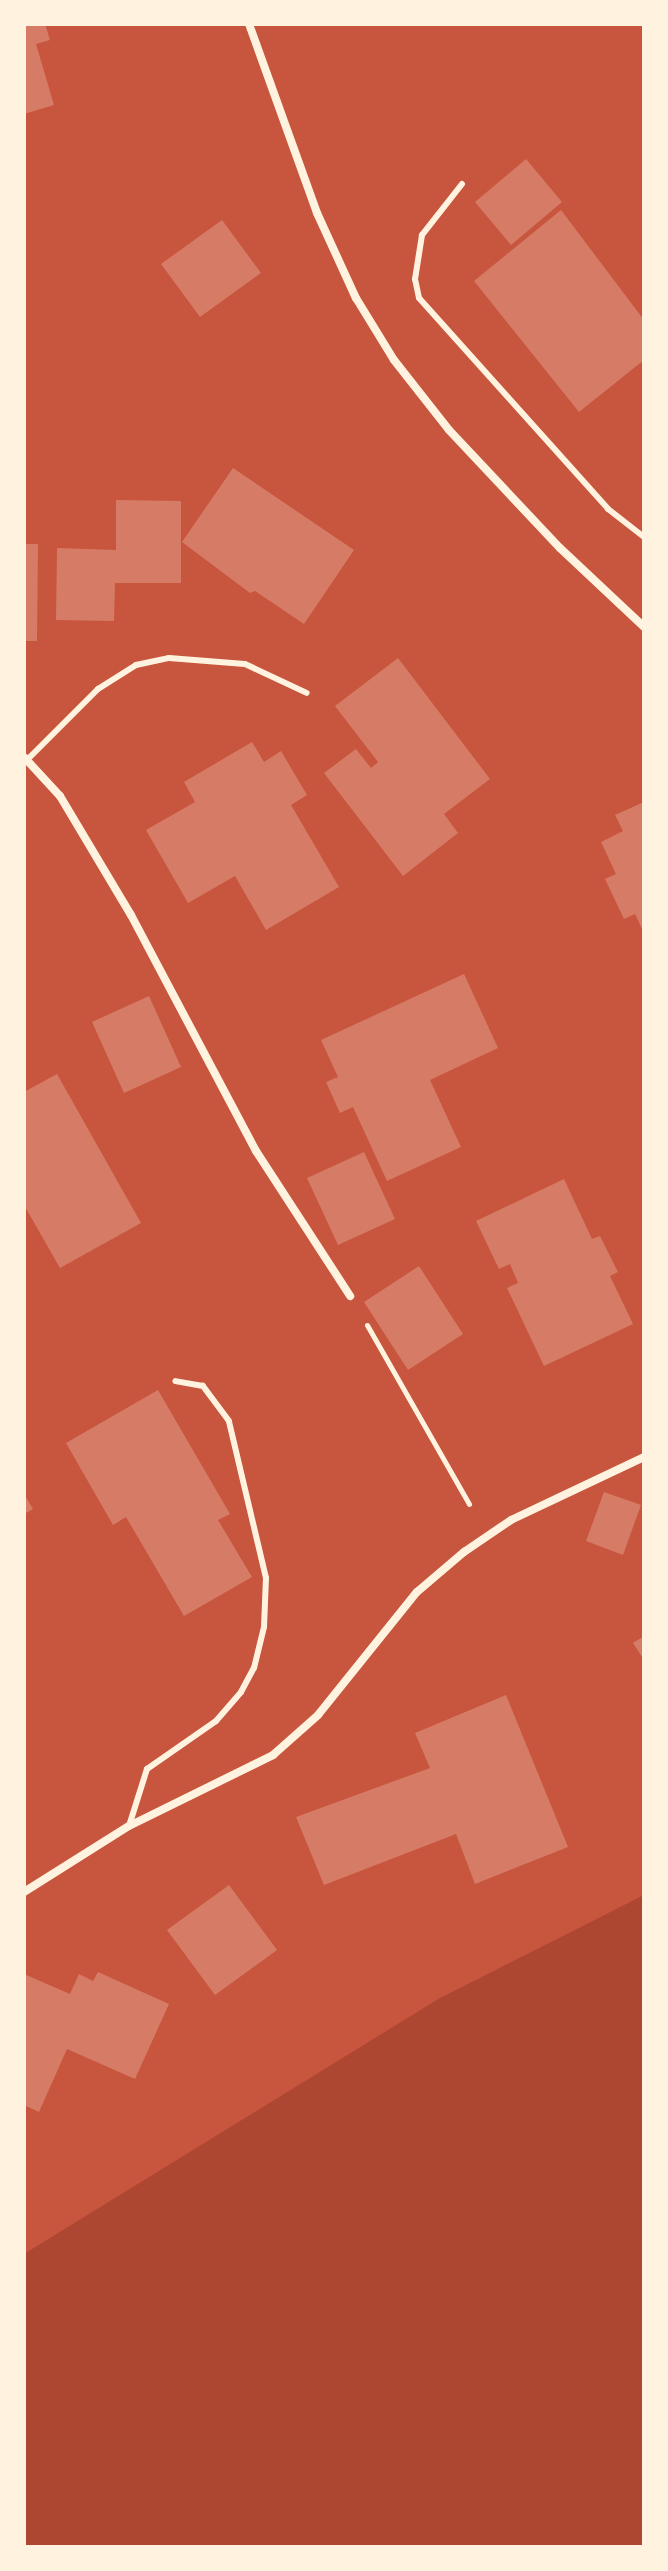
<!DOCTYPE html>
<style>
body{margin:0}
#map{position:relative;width:668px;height:2571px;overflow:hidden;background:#c8553d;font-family:"Alegreya Sans",sans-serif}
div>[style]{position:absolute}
.green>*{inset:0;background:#ae4732}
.building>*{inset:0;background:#d67c66}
.path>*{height:5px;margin:-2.5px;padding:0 2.5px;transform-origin:2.5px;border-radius:2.5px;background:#fff3e0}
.service>*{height:6px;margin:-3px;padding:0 3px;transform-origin:3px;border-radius:3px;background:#fff3e0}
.minor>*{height:8px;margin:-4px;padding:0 4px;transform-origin:4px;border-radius:4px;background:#fff3e0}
span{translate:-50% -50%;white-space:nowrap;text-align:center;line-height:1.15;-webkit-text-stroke:7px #fff3e0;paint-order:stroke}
.frame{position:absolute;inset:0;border:26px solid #fff3e0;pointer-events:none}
</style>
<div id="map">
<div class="green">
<div style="clip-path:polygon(644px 1895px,644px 2547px,24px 2547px,24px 2254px,440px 1998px)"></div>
</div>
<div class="building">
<div style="clip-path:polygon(24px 24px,45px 24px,50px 40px,36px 44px,54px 105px,24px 114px)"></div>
<div style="clip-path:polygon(526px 159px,562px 202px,511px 245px,475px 202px)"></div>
<div style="clip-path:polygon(561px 210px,644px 320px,644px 360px,579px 412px,474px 281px)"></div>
<div style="clip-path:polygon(222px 220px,261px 273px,200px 317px,161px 264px)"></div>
<div style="clip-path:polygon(233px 468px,354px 550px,304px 624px,255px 591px,250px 593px,182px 542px)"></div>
<div style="clip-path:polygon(116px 500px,181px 501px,181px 583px,115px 583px,114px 621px,56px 620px,57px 548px,116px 550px)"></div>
<div style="clip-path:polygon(24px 544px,38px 544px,37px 641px,24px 641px)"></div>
<div style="clip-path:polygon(398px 658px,490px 779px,444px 814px,458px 833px,403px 876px,324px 773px,356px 749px,371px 768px,378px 762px,335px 706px)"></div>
<div style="clip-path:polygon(252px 742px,264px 762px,281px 751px,307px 795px,291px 805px,339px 887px,266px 930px,235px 876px,188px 903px,146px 830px,195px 802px,184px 782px)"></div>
<div style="clip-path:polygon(644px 802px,644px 933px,635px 914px,624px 919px,605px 879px,616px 874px,601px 842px,623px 831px,615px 815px)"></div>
<div style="clip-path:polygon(464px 974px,498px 1048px,430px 1080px,461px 1147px,387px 1181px,353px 1107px,340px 1113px,326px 1082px,338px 1077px,321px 1040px)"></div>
<div style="clip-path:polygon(149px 996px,181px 1067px,124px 1093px,92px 1022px)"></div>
<div style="clip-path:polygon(57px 1074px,141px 1223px,60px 1268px,24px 1205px,24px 1092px)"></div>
<div style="clip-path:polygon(364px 1152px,395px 1219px,338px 1245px,307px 1178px)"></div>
<div style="clip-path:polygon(564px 1179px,592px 1239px,600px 1236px,618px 1272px,610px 1276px,633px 1324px,544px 1366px,507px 1288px,518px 1283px,510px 1264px,499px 1269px,476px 1221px)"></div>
<div style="clip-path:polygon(419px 1266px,463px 1334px,408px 1370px,364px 1302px)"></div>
<div style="clip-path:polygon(158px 1390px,230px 1514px,218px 1520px,252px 1577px,184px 1616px,126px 1517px,113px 1525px,66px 1443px)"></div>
<div style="clip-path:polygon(604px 1492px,641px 1505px,623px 1555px,586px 1541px)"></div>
<div style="clip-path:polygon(24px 1494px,33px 1509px,24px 1514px)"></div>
<div style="clip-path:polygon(644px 1636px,644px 1660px,633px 1643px)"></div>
<div style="clip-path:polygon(506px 1695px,568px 1847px,475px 1884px,456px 1834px,324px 1885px,296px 1817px,430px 1768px,415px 1733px)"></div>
<div style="clip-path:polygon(229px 1885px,277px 1950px,215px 1995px,167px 1930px)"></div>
<div style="clip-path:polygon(98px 1972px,169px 2004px,135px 2079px,67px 2049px,39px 2112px,24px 2105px,24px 1974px,70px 1994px,79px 1974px,93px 1981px)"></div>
</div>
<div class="path">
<div style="left:367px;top:1325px;width:206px;rotate:60.3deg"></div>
</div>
<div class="service">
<div style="left:462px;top:184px;width:65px;rotate:128.1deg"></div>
<div style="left:422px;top:235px;width:45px;rotate:99deg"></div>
<div style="left:415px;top:279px;width:19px;rotate:78deg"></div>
<div style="left:419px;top:298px;width:283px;rotate:48.1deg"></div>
<div style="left:608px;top:509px;width:46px;rotate:37.9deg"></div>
<div style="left:28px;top:759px;width:99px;rotate:-45deg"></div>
<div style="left:98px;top:689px;width:45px;rotate:-32.3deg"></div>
<div style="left:136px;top:665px;width:34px;rotate:-12deg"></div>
<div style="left:169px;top:658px;width:76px;rotate:4.5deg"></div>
<div style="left:245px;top:664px;width:68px;rotate:25.1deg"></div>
<div style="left:129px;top:1826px;width:60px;rotate:-72.5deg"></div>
<div style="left:147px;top:1769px;width:84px;rotate:-34.8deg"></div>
<div style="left:216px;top:1721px;width:38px;rotate:-49deg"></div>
<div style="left:241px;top:1692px;width:27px;rotate:-62deg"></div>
<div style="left:254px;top:1668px;width:42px;rotate:-76.3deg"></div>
<div style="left:264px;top:1627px;width:49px;rotate:-87.7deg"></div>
<div style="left:266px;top:1578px;width:161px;rotate:-103.3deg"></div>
<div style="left:229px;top:1421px;width:44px;rotate:-126.6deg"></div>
<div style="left:203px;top:1386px;width:28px;rotate:-170deg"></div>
</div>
<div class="minor">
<div style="left:249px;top:24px;width:201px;rotate:70.2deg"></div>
<div style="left:317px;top:213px;width:94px;rotate:65.4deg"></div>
<div style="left:356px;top:298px;width:73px;rotate:58.5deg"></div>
<div style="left:394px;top:360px;width:89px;rotate:51.8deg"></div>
<div style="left:449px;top:430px;width:162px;rotate:46.8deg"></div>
<div style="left:560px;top:548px;width:115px;rotate:43.2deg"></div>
<div style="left:24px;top:757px;width:53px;rotate:47.3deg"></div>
<div style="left:60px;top:796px;width:139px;rotate:59.2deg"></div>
<div style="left:131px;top:915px;width:267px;rotate:62.1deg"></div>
<div style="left:256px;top:1151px;width:173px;rotate:57deg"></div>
<div style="left:24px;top:1892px;width:124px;rotate:-32.2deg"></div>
<div style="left:129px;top:1826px;width:161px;rotate:-26.2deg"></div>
<div style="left:273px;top:1755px;width:60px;rotate:-41.6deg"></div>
<div style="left:318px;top:1715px;width:158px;rotate:-51.2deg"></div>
<div style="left:417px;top:1592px;width:62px;rotate:-40.4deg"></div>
<div style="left:464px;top:1552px;width:57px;rotate:-34.2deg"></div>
<div style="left:511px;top:1520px;width:147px;rotate:-25.3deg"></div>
</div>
<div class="frame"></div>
</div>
